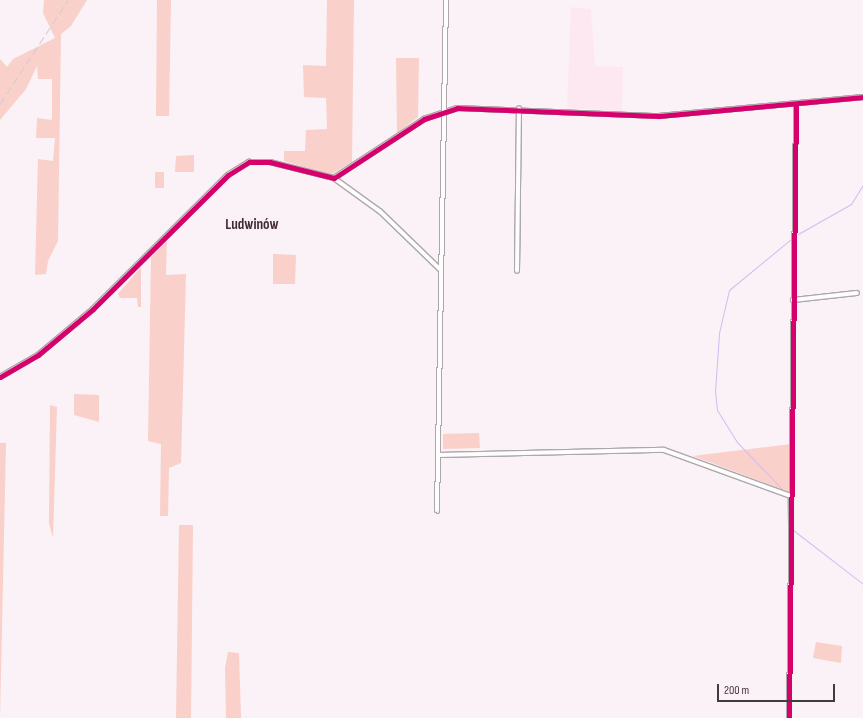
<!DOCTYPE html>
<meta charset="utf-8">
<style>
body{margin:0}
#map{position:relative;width:863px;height:718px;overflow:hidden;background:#faf2f6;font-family:"Sofia Sans Condensed",sans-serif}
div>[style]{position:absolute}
.built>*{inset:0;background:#fde8f2}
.green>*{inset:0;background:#f9d0ca}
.stream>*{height:1px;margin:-0.5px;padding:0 0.5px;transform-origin:0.5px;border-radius:0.5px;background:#d1bcf2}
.roads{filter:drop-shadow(1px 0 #aea7aa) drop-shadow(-1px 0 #aea7aa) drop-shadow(0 1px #aea7aa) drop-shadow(0 -1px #aea7aa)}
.street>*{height:3.5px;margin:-1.75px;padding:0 1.75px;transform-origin:1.75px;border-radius:1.75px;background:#fefdfe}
.rail>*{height:1px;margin-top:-0.5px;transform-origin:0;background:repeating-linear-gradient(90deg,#d0cdcf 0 8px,transparent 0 12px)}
.cycleway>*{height:5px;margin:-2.5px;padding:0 2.5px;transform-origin:2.5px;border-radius:2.5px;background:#d6006c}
span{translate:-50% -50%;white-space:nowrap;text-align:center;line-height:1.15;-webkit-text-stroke:4px #fdeff6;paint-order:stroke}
.quarter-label{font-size:15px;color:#3f2d36;font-weight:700}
.scale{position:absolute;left:717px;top:684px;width:118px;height:18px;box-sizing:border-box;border:2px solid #433a3e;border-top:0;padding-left:5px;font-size:12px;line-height:14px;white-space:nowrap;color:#433a3e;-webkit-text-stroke:3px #fdeff6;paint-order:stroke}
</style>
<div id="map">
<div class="built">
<div style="clip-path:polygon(571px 7px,591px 9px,595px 66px,623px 67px,622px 111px,567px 108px)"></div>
</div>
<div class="green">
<div style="clip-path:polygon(44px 0,87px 0,71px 26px,61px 34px,58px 241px,48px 261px,46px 274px,35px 275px,38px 159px,53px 161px,55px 138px,36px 138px,37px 118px,52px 120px,52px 79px,38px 79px,37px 66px,26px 89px,0 120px,0 59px,7px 67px,13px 59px,55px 38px,43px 13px)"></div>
<div style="clip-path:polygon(157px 0,171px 0,169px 116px,156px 116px)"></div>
<div style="clip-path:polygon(327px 0,354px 0,352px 162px,330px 175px,284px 161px,284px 151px,305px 151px,306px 130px,327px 129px,326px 98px,304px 97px,303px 65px,326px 66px)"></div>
<div style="clip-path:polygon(396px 58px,419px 58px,418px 117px,397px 133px)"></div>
<div style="clip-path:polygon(194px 155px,194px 172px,175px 172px,176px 156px)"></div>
<div style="clip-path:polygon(155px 172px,164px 172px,164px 188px,155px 188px)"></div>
<div style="clip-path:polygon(167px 241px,166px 275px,186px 274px,181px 463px,169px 468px,168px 516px,160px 516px,161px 444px,148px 441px,151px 257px)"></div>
<div style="clip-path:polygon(273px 254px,296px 255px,295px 284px,273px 284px)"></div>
<div style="clip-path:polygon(141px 267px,141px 307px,138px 307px,137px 298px,120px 298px,118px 294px)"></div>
<div style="clip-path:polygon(74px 394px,99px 395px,99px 422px,74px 415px)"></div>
<div style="clip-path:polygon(50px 405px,57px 407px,53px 538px,49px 523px)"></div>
<div style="clip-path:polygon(479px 433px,480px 448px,443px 449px,443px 434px)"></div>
<div style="clip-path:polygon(0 443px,6px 443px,0 718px)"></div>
<div style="clip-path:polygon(791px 444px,792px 493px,693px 456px)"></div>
<div style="clip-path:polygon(179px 525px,193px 525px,191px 718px,176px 718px)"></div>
<div style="clip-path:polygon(816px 642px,842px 646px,841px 663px,813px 658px)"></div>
<div style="clip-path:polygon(228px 652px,239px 653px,241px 718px,226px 718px,225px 668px)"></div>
</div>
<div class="stream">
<div style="left:798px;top:234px;width:61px;rotate:-29.5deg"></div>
<div style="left:851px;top:204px;width:22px;rotate:-58deg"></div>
<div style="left:782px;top:489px;width:65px;rotate:-133.8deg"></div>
<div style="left:737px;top:442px;width:38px;rotate:-122deg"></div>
<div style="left:717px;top:410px;width:18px;rotate:-96deg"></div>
<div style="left:715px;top:392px;width:59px;rotate:-86.1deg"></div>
<div style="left:719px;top:333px;width:44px;rotate:-76.9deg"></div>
<div style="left:729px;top:290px;width:80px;rotate:-39.4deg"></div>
<div style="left:787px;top:497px;width:29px;rotate:88deg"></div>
<div style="left:793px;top:530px;width:88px;rotate:37.6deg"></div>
</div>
<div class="roads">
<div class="street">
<div style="left:334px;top:178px;width:57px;rotate:35.7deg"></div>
<div style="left:380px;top:211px;width:85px;rotate:44deg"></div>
<div style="left:517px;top:271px;width:162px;rotate:-89.3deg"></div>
<div style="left:793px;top:300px;width:64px;rotate:-6.2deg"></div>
<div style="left:0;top:377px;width:44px;rotate:-30.1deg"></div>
<div style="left:38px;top:355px;width:72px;rotate:-39.9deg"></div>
<div style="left:93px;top:309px;width:190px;rotate:-44.8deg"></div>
<div style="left:228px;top:175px;width:25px;rotate:-32deg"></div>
<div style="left:249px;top:162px;width:21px"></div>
<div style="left:270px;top:162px;width:66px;rotate:14deg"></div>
<div style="left:334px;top:178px;width:108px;rotate:-33.2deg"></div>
<div style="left:424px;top:119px;width:35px;rotate:-18deg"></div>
<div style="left:457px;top:108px;width:202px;rotate:2.3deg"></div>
<div style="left:659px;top:116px;width:205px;rotate:-5.3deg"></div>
<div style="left:438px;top:455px;width:226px;rotate:-1.3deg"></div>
<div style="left:664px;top:450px;width:135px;rotate:19.9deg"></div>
<div style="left:437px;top:511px;width:511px;rotate:-88.99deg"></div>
<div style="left:789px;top:718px;width:614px;rotate:-89.35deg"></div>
</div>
</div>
<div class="rail">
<div style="left:0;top:104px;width:124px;rotate:-56.8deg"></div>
</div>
<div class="cycleway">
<div style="left:0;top:377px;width:44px;rotate:-30.1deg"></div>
<div style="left:38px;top:355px;width:72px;rotate:-39.9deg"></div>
<div style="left:93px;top:309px;width:190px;rotate:-44.8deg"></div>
<div style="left:228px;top:175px;width:25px;rotate:-32deg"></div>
<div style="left:249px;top:162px;width:21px"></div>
<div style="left:270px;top:162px;width:66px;rotate:14deg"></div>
<div style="left:334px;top:178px;width:108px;rotate:-33.2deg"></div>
<div style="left:424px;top:119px;width:35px;rotate:-18deg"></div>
<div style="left:457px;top:108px;width:202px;rotate:2.3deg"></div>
<div style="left:659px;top:116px;width:205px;rotate:-5.3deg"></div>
<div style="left:789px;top:718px;width:614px;rotate:-89.35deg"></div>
</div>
<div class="quarter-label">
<span style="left:252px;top:225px">Ludwinów</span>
</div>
<div class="scale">200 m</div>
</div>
